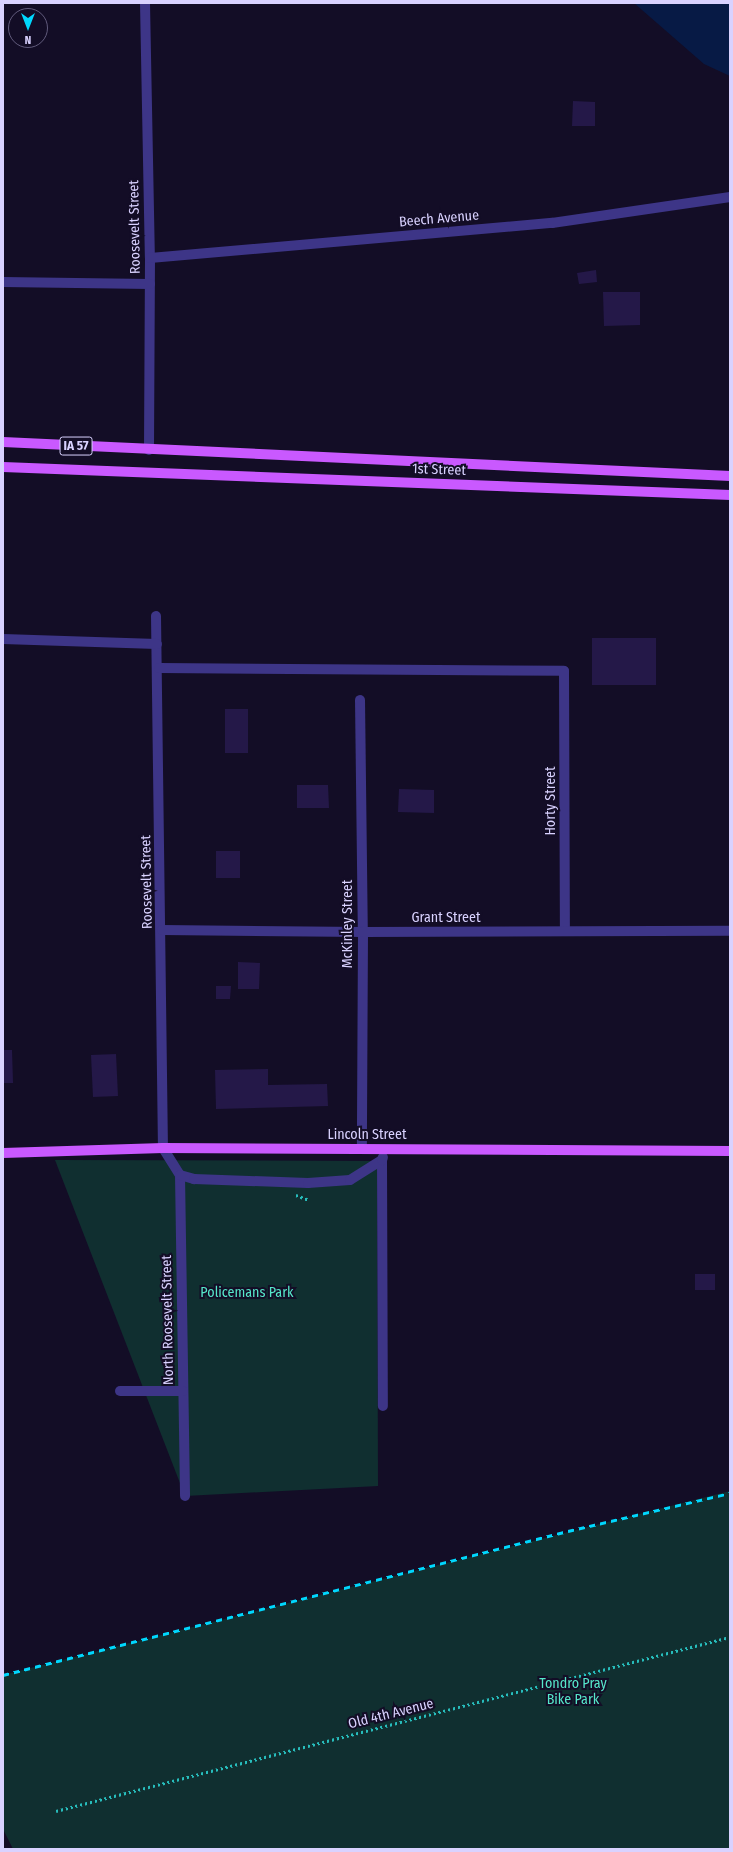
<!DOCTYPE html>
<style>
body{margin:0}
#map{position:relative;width:733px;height:1852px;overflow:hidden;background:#130d26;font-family:"Fira Sans Condensed",sans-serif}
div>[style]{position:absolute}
.green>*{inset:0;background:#102f30}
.water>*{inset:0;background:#071a45}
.building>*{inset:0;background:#241848}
.path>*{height:2.5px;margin-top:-1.25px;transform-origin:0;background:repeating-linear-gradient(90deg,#27bdbc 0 2px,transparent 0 5px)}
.minor>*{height:10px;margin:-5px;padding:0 5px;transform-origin:5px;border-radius:5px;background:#3d3587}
.major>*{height:10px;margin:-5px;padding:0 5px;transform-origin:5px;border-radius:5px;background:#c959ff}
.rail>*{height:3px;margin-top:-1.5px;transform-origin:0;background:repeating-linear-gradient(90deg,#00d7fd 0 6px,transparent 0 11px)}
span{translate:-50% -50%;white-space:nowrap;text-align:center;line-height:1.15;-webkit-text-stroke:4px #130d26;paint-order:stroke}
.shield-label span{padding:1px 3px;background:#130d26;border:1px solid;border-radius:3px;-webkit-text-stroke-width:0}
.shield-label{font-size:13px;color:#d9d2ff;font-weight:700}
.street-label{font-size:14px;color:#d9d2ff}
.park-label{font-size:14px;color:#56e7ca}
.frame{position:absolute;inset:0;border:4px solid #d9d2ff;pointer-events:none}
.north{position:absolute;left:8px;top:8px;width:40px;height:40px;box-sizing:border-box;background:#130d26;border:1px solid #625c7d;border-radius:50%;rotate:180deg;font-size:11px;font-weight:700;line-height:16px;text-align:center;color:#d9d2ff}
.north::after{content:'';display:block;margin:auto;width:14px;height:18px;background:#00d7fd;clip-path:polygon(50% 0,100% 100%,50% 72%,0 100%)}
</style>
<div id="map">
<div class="green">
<div style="clip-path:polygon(55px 1160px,377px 1161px,378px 1486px,185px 1496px)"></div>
<div style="clip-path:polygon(730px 1491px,730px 1849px,13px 1849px,3px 1829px,3px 1675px)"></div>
</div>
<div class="water">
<div style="clip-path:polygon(634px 3px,730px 3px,730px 76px,704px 64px)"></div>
</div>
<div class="building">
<div style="clip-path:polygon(573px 101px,595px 102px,595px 126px,572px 126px)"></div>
<div style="clip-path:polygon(596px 270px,597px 282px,579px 284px,577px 273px)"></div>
<div style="clip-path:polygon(603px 292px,640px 292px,640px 325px,604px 326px)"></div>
<div style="clip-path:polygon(592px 638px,656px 638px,656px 685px,592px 685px)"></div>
<div style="clip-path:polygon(225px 709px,248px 709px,248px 753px,225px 753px)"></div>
<div style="clip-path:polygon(297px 785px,328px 785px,329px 808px,297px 808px)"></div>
<div style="clip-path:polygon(399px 789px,434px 790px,434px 813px,398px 812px)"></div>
<div style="clip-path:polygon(216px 851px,240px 851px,240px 878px,216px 878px)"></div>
<div style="clip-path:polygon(238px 962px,260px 963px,259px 989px,238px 989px)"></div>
<div style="clip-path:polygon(216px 986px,231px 986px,230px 999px,216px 999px)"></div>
<div style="clip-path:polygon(3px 1050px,12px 1050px,13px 1083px,3px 1083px)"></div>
<div style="clip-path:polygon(116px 1054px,118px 1096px,93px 1097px,91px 1055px)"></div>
<div style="clip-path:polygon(268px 1069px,268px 1085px,327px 1084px,328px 1106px,216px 1109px,215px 1070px)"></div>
<div style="clip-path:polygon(695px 1274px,715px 1274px,715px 1290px,695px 1290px)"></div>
</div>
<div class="path">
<div style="left:296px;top:1195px;width:14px;rotate:21deg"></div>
<div style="left:56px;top:1811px;width:696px;rotate:-14.48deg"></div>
</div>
<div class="minor">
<div style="left:145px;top:3px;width:255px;rotate:88.9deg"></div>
<div style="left:150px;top:258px;width:192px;rotate:90.3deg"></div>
<div style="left:150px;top:258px;width:404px;rotate:-5deg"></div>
<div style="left:552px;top:223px;width:180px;rotate:-8.3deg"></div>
<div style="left:3px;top:282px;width:147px;rotate:0.8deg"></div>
<div style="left:156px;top:616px;width:532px;rotate:89.25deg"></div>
<div style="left:163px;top:1148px;width:32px;rotate:58deg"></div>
<div style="left:180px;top:1175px;width:321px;rotate:89.1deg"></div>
<div style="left:3px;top:639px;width:154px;rotate:1.9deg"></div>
<div style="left:159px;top:668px;width:405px;rotate:0.4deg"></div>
<div style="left:564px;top:671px;width:260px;rotate:89.8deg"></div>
<div style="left:360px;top:700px;width:232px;rotate:89.3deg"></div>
<div style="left:363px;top:932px;width:217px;rotate:90.3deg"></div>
<div style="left:162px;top:930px;width:201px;rotate:0.6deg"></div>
<div style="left:363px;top:932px;width:367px;rotate:-0.2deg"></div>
<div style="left:382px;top:1160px;width:246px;rotate:89.8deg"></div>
<div style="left:180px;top:1175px;width:15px;rotate:16deg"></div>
<div style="left:194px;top:1179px;width:114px;rotate:2deg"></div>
<div style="left:308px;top:1183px;width:42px;rotate:-4.1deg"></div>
<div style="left:350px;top:1180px;width:38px;rotate:-32deg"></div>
<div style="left:382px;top:1160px;width:3px;rotate:-72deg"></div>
<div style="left:120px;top:1391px;width:63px"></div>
</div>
<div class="major">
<div style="left:3px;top:442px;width:728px;rotate:2.68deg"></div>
<div style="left:3px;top:467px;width:728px;rotate:2.21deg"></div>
<div style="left:3px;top:1153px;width:160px;rotate:-1.8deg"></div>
<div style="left:163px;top:1148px;width:567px;rotate:0.3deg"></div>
</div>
<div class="rail">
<div style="left:3px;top:1675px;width:583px;rotate:-14.3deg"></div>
<div style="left:568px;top:1531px;width:166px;rotate:-13.2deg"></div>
</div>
<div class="shield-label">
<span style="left:76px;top:446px">IA 57</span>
</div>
<div class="street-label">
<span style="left:439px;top:219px;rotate:-5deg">Beech Avenue</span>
<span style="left:135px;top:227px;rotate:-91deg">Roosevelt Street</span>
<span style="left:439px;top:470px;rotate:2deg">1st Street</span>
<span style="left:551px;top:801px;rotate:-90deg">Horty Street</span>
<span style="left:147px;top:882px;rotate:-91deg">Roosevelt Street</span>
<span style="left:446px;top:918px">Grant Street</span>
<span style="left:348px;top:924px;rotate:-90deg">McKinley Street</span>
<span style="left:367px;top:1135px">Lincoln Street</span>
<span style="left:168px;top:1320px;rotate:-91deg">North Roosevelt Street</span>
<span style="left:391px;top:1714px;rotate:-14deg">Old 4th Avenue</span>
</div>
<div class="park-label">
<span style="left:247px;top:1293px">Policemans Park</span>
<span style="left:573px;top:1692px">Tondro Pray<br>Bike Park</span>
</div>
<div class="frame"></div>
<div class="north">N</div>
</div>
